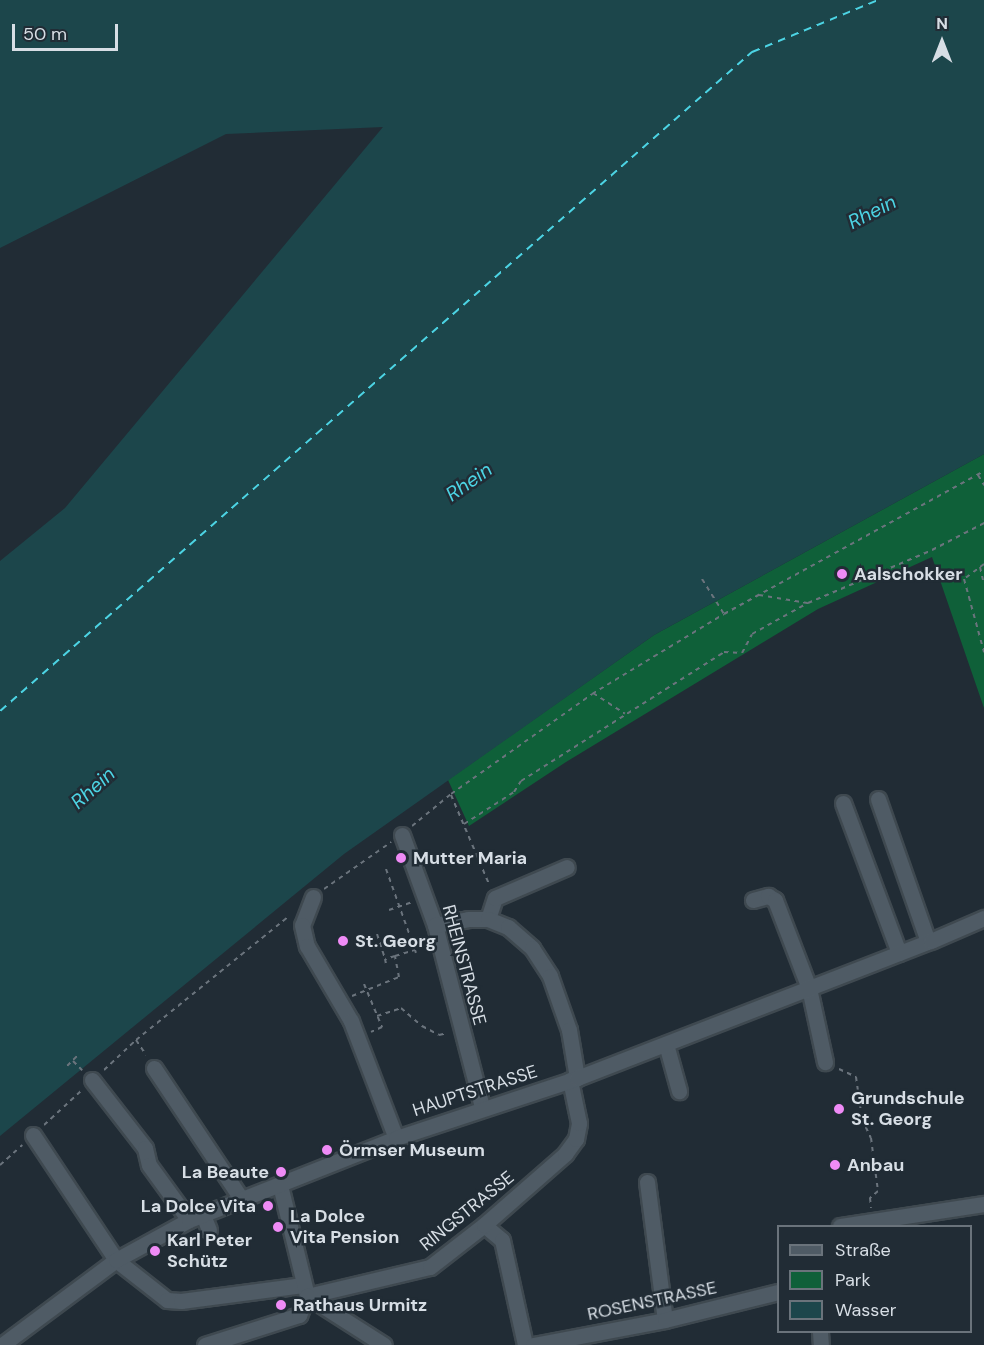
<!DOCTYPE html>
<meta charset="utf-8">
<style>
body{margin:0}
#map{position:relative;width:984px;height:1345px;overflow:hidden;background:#212c35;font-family:"DM Sans",sans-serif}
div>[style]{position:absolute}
.green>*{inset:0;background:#0f6039}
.water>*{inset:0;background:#1c464b}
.ferry>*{height:1.5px;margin-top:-0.75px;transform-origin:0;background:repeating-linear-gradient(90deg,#4cd4e4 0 8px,transparent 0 14px)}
.path>*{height:2px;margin-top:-1px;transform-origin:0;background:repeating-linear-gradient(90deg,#6b747d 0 4.5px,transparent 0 9px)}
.roads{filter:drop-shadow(2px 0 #3f4950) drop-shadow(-2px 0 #3f4950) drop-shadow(0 2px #3f4950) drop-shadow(0 -2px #3f4950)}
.minor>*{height:15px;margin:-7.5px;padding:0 7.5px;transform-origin:7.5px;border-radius:7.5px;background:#4f5b65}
.dots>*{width:16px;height:16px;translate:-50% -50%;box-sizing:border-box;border:3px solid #212c35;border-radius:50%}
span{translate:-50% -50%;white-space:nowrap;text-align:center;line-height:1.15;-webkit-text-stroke:5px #212c35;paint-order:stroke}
.poi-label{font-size:18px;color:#d7dee5;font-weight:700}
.left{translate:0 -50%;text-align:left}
.right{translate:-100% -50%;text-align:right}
.street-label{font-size:18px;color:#d7dee5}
.water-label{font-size:20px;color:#4cd4e4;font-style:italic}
.legend{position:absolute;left:777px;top:1225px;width:195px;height:108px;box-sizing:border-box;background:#212c35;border:2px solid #6a737b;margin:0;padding:8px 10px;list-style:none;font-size:18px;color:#d7dee5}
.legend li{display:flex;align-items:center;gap:12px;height:30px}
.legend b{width:30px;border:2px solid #6a737b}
.north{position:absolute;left:912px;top:12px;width:60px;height:60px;-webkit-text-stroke:4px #212c35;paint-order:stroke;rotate:0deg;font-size:16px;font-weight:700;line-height:24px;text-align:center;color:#d7dee5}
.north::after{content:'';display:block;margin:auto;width:21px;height:27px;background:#d7dee5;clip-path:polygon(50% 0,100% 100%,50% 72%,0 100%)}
.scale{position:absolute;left:12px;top:24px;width:106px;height:27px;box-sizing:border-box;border:3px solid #d7dee5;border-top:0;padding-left:8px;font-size:18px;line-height:21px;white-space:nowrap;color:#d7dee5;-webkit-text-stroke:4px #212c35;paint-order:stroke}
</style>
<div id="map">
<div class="green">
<div style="clip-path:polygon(984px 454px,984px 708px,932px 557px,818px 609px,566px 762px,469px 826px,448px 780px,654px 635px)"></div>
</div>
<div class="water">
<div style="clip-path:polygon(0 0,984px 0,984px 454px,654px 635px,344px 854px,0 1136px,0 561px,65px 508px,383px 127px,226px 134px,0 248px)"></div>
</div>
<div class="ferry">
<div style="left:0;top:711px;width:1000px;rotate:-41.23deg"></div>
<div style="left:752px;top:52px;width:136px;rotate:-22.4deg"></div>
</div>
<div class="path">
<div style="left:978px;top:475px;width:12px;rotate:59deg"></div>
<div style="left:984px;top:564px;width:25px;rotate:143deg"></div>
<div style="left:964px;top:579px;width:76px;rotate:74.7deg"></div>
<div style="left:980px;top:567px;width:17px;rotate:77deg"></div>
<div style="left:702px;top:579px;width:41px;rotate:57.8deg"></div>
<div style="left:759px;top:595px;width:49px;rotate:9.5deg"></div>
<div style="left:593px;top:693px;width:38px;rotate:33deg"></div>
<div style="left:451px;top:795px;width:97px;rotate:66.9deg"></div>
<div style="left:464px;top:824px;width:59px;rotate:-32.6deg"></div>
<div style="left:514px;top:792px;width:13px;rotate:-58deg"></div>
<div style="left:521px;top:781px;width:241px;rotate:-32.4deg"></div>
<div style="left:724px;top:652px;width:18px;rotate:3deg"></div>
<div style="left:742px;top:653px;width:21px;rotate:-62deg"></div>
<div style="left:752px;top:634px;width:64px;rotate:-29deg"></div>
<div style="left:808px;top:603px;width:135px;rotate:-23.1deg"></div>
<div style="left:932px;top:550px;width:59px;rotate:-27.4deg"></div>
<div style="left:412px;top:826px;width:50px;rotate:-39.4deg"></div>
<div style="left:451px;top:794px;width:173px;rotate:-35.3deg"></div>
<div style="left:592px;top:694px;width:154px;rotate:-31.2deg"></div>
<div style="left:724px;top:614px;width:297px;rotate:-28.8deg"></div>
<div style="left:386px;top:869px;width:86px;rotate:70.3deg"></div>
<div style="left:324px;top:889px;width:82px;rotate:-35deg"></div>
<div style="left:389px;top:910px;width:24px;rotate:-19deg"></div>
<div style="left:377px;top:934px;width:26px;rotate:72deg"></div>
<div style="left:395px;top:956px;width:21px;rotate:-17deg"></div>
<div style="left:415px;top:950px;width:3px;rotate:72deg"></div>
<div style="left:364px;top:984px;width:47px;rotate:67.3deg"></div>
<div style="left:382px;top:1027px;width:12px;rotate:156deg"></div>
<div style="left:352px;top:996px;width:51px;rotate:-22deg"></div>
<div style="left:399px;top:977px;width:21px;rotate:-101deg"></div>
<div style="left:395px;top:956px;width:10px;rotate:163deg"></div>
<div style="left:385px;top:959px;width:5px;rotate:79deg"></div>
<div style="left:377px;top:1016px;width:25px;rotate:-18deg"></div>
<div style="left:401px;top:1008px;width:28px;rotate:41deg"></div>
<div style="left:422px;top:1026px;width:19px;rotate:28deg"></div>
<div style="left:439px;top:1035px;width:9px;rotate:-13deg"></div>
<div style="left:136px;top:1040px;width:18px;rotate:56deg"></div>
<div style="left:73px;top:1061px;width:13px;rotate:45deg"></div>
<div style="left:67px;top:1066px;width:14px;rotate:-45deg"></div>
<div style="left:839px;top:1069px;width:19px;rotate:25deg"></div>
<div style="left:856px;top:1077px;width:42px;rotate:81.9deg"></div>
<div style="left:862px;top:1119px;width:21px;rotate:65deg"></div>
<div style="left:871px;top:1138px;width:53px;rotate:82.5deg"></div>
<div style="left:878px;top:1191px;width:11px;rotate:139deg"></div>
<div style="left:870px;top:1198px;width:10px;rotate:84deg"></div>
<div style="left:104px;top:1070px;width:44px;rotate:-43.2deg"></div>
<div style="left:136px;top:1040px;width:197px;rotate:-39deg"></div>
<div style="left:44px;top:1125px;width:52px;rotate:-42.6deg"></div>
<div style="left:0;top:1165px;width:30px;rotate:-42deg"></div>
</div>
<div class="roads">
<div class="minor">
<div style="left:878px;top:799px;width:151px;rotate:70.7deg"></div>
<div style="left:843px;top:803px;width:160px;rotate:69.5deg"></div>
<div style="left:402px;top:835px;width:96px;rotate:69.9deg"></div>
<div style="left:435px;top:925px;width:188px;rotate:75.5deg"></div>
<div style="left:313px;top:897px;width:30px;rotate:111deg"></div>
<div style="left:302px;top:925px;width:22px;rotate:77deg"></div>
<div style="left:307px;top:946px;width:87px;rotate:59.6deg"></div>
<div style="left:351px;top:1021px;width:125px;rotate:69deg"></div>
<div style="left:753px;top:900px;width:16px;rotate:-15deg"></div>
<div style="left:768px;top:896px;width:8px;rotate:30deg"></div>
<div style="left:775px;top:900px;width:94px;rotate:68.9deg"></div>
<div style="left:809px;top:988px;width:76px;rotate:77.8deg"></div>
<div style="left:488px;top:919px;width:22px;rotate:-72deg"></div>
<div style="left:495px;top:898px;width:78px;rotate:-23.3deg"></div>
<div style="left:435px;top:925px;width:34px;rotate:-10deg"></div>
<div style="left:468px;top:919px;width:20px"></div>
<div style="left:488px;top:919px;width:22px;rotate:22deg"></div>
<div style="left:508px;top:927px;width:32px;rotate:41deg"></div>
<div style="left:532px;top:948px;width:33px;rotate:57deg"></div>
<div style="left:550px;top:976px;width:57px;rotate:70.6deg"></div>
<div style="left:569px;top:1030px;width:49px;rotate:80.5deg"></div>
<div style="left:666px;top:1044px;width:49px;rotate:74.5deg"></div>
<div style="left:154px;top:1068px;width:159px;rotate:56.3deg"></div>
<div style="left:92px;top:1080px;width:86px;rotate:52.1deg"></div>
<div style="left:145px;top:1148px;width:17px;rotate:77deg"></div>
<div style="left:149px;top:1165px;width:68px;rotate:54deg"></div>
<div style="left:33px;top:1135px;width:150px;rotate:56.4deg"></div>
<div style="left:116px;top:1260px;width:65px;rotate:38.1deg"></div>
<div style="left:167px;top:1300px;width:14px;rotate:4deg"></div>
<div style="left:181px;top:1301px;width:123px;rotate:-7.5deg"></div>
<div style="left:647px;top:1182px;width:139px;rotate:82.6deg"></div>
<div style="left:280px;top:1185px;width:114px;rotate:76.3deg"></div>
<div style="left:307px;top:1296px;width:91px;rotate:32.5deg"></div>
<div style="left:203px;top:1215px;width:16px;rotate:68deg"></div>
<div style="left:484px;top:1225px;width:23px;rotate:40deg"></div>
<div style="left:502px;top:1240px;width:107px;rotate:77.6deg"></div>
<div style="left:840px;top:1226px;width:146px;rotate:-8.7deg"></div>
<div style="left:307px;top:1296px;width:126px;rotate:-13.3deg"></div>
<div style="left:430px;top:1267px;width:68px;rotate:-37.9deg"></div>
<div style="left:484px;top:1225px;width:108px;rotate:-41.2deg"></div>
<div style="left:565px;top:1154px;width:19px;rotate:-54deg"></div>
<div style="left:576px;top:1139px;width:16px;rotate:-79deg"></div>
<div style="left:579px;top:1123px;width:44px;rotate:-101.8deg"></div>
<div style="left:820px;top:1332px;width:13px;rotate:86deg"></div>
<div style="left:2px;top:1345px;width:142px;rotate:-36.7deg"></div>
<div style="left:116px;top:1260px;width:83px;rotate:-28.7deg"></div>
<div style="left:189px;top:1220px;width:223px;rotate:-21.6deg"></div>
<div style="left:396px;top:1138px;width:191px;rotate:-18.3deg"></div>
<div style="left:577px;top:1078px;width:380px;rotate:-21.2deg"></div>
<div style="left:931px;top:941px;width:58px;rotate:-23.5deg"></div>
<div style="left:205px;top:1345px;width:99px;rotate:-17.7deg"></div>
<div style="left:299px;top:1315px;width:21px;rotate:-67deg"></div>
<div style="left:533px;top:1345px;width:134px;rotate:-10.7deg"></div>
<div style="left:665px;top:1320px;width:116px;rotate:-13.9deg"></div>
</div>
</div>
<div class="dots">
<div style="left:842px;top:574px;background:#ef8bf6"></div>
<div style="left:401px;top:858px;background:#ef8bf6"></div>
<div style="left:343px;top:941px;background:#ef8bf6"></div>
<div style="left:839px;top:1109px;background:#ef8bf6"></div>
<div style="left:327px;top:1150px;background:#ef8bf6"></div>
<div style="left:835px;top:1165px;background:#ef8bf6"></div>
<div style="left:281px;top:1172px;background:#ef8bf6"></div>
<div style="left:268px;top:1206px;background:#ef8bf6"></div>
<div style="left:278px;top:1227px;background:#ef8bf6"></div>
<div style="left:155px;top:1251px;background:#ef8bf6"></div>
<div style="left:281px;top:1305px;background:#ef8bf6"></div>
</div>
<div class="poi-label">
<span class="left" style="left:854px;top:574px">Aalschokker</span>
<span class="left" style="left:413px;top:858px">Mutter Maria</span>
<span class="left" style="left:355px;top:941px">St. Georg</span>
<span class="left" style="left:851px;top:1109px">Grundschule<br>St. Georg</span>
<span class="left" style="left:339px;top:1150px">Örmser Museum</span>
<span class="left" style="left:847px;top:1165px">Anbau</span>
<span class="right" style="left:269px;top:1172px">La Beaute</span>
<span class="right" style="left:256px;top:1206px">La Dolce Vita</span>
<span class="left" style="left:290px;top:1227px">La Dolce<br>Vita Pension</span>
<span class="left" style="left:167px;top:1251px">Karl Peter<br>Schütz</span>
<span class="left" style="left:293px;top:1305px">Rathaus Urmitz</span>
</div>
<div class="street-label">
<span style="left:464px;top:965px;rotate:75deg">RHEINSTRASSE</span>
<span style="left:475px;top:1091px;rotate:-18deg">HAUPTSTRASSE</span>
<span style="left:467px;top:1211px;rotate:-39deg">RINGSTRASSE</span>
<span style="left:652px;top:1301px;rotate:-12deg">ROSENSTRASSE</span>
</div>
<div class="water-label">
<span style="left:872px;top:212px;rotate:-27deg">Rhein</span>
<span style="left:469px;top:482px;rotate:-35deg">Rhein</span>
<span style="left:93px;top:788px;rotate:-42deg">Rhein</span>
</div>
<ul class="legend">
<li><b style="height:8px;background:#4f5b65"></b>Straße</li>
<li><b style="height:16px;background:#0f6039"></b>Park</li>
<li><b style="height:16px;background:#1c464b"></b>Wasser</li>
</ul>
<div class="north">N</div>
<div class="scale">50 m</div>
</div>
